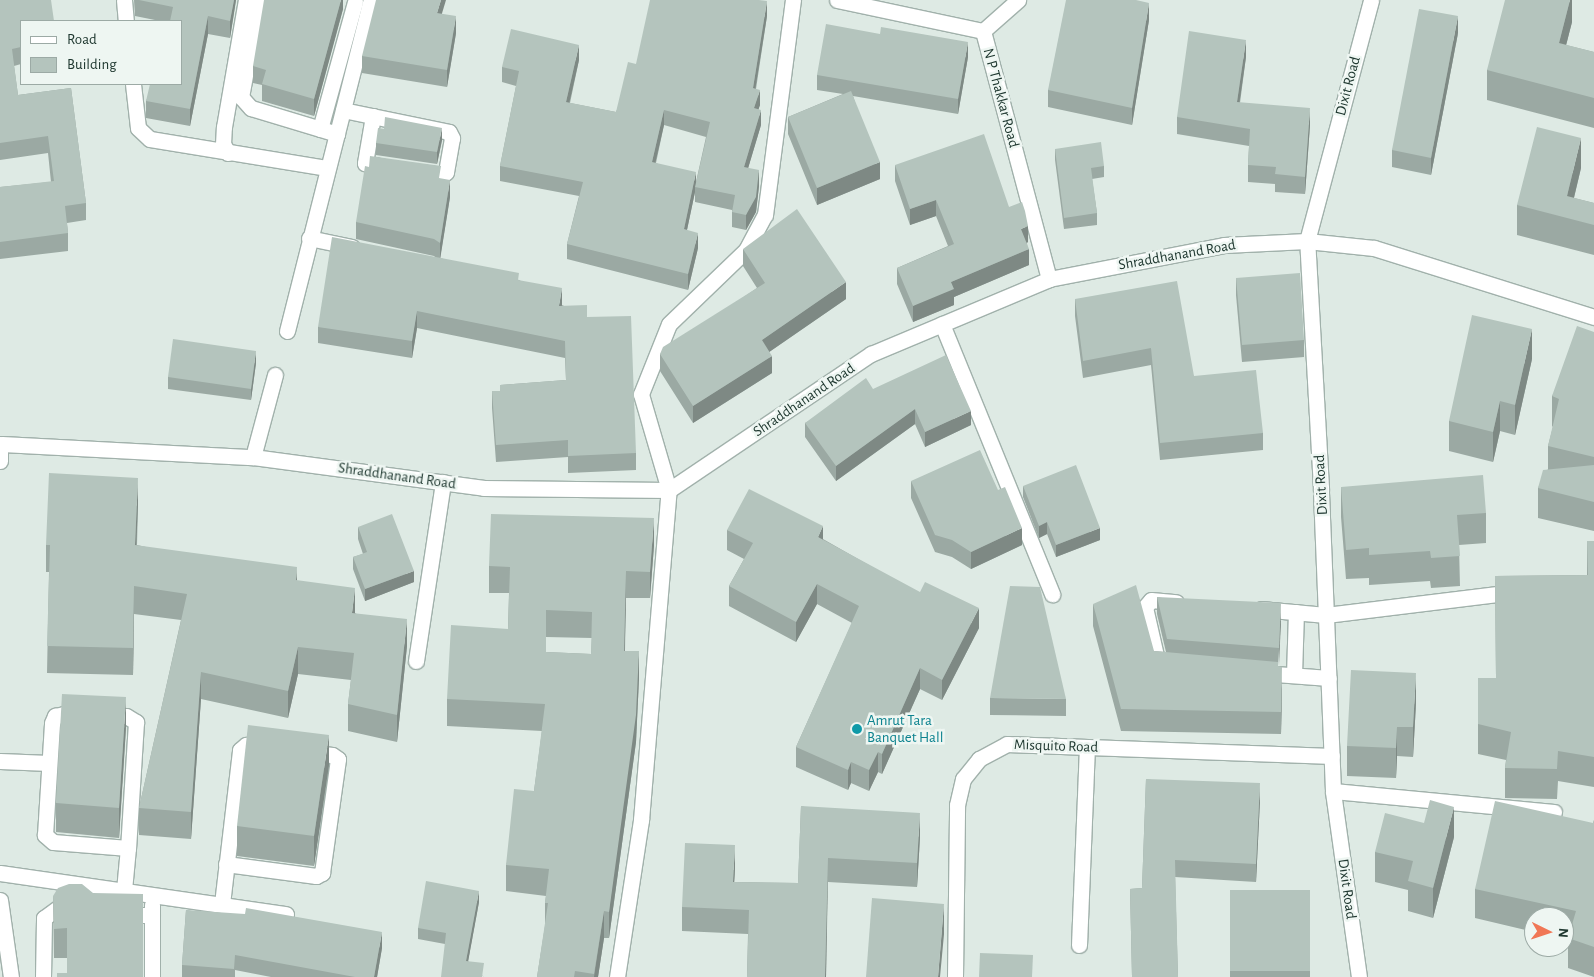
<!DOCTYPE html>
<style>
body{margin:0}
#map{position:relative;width:1594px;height:977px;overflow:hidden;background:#deeae4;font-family:"Alegreya Sans",sans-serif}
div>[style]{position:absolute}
.roads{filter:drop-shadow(1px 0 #a1b1ab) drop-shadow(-1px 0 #a1b1ab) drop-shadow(0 1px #a1b1ab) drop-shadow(0 -1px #a1b1ab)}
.lane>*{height:15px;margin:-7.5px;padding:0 7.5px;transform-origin:7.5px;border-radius:7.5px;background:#fff}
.street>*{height:15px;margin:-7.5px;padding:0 7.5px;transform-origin:7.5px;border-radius:7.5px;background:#fff}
.secondary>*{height:15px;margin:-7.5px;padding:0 7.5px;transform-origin:7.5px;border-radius:7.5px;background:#fff}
.wall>*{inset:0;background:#9ba9a3}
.shaded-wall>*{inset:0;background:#7e8984}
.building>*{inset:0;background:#b4c4bd}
.dots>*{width:14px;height:14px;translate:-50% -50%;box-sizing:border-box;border:2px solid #eef6f2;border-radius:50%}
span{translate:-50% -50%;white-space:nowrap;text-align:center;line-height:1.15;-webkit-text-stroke:5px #eef6f2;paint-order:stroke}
.street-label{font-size:15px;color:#203931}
.culture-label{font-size:15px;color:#0d838f}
.left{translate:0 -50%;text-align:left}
.legend{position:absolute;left:20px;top:20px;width:162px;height:65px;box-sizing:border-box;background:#eef6f2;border:1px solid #9caaa5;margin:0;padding:6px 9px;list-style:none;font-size:15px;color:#203931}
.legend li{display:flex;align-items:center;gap:10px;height:25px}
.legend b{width:25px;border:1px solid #9caaa5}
.north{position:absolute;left:1524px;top:907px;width:50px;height:50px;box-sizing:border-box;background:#eef6f2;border:1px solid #9caaa5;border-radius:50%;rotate:94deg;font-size:14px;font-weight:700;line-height:20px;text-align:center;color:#203931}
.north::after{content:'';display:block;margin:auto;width:18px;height:22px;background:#f07756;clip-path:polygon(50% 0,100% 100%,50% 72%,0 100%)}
</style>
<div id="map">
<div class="roads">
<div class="lane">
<div style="left:1079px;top:945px;width:198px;rotate:-87.7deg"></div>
</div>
<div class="street">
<div style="left:124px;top:0;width:21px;rotate:85deg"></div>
<div style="left:259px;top:0;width:99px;rotate:100.5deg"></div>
<div style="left:241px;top:97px;width:15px;rotate:48deg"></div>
<div style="left:251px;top:108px;width:90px;rotate:16.8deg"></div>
<div style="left:837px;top:0;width:149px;rotate:12deg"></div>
<div style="left:983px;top:31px;width:257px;rotate:75.1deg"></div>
<div style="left:983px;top:31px;width:47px;rotate:-41.5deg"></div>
<div style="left:133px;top:84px;width:44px;rotate:83.5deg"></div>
<div style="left:138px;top:128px;width:16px;rotate:43deg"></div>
<div style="left:150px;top:139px;width:180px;rotate:9.3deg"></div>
<div style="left:343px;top:110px;width:108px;rotate:11.7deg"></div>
<div style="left:449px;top:132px;width:7px;rotate:63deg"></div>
<div style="left:452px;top:138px;width:35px;rotate:100deg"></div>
<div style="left:446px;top:172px;width:5px;rotate:143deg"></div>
<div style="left:442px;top:175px;width:21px;rotate:-172deg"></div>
<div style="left:373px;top:116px;width:48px;rotate:99.7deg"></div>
<div style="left:365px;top:163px;width:25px;rotate:12deg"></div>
<div style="left:320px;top:129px;width:132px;rotate:-74.6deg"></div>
<div style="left:228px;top:153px;width:10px;rotate:-119deg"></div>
<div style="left:223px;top:144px;width:17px;rotate:-87deg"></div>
<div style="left:224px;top:127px;width:129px;rotate:-80.2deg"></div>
<div style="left:309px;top:238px;width:44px;rotate:11.8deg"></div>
<div style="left:942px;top:324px;width:292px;rotate:67.8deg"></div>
<div style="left:287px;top:331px;width:341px;rotate:-75.8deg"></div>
<div style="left:2px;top:444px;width:251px;rotate:3deg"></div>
<div style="left:253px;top:457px;width:233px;rotate:7.6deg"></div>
<div style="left:484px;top:488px;width:185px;rotate:0.6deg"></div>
<div style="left:669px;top:490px;width:244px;rotate:-34deg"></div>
<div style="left:871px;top:354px;width:193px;rotate:-22.8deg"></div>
<div style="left:1049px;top:279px;width:178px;rotate:-11deg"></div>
<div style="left:1224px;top:245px;width:83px;rotate:-2.8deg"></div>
<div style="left:1307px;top:241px;width:67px;rotate:6deg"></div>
<div style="left:1374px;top:248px;width:231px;rotate:17.4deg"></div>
<div style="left:253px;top:457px;width:85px;rotate:-75deg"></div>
<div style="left:1261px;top:609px;width:65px;rotate:5.3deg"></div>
<div style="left:1326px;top:615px;width:189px;rotate:-7deg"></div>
<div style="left:416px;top:661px;width:181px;rotate:-81.4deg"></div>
<div style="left:1164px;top:666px;width:9px;rotate:-139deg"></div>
<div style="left:1157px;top:660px;width:54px;rotate:-102.8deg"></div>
<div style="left:1145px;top:607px;width:9px;rotate:-49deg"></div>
<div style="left:1151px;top:600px;width:25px;rotate:5deg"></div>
<div style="left:1262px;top:673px;width:67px;rotate:4.3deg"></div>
<div style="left:1294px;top:675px;width:63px;rotate:-88.2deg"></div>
<div style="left:64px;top:714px;width:62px;rotate:1.8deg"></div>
<div style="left:126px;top:716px;width:12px;rotate:31deg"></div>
<div style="left:136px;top:722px;width:126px;rotate:93.6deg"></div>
<div style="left:128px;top:848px;width:75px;rotate:-175.4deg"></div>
<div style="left:53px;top:842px;width:11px;rotate:-139deg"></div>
<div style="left:45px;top:835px;width:112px;rotate:-86.4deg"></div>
<div style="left:52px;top:723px;width:8px;rotate:-67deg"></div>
<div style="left:55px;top:716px;width:9px;rotate:-13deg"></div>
<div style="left:0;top:761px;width:49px;rotate:2.3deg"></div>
<div style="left:1333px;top:791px;width:222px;rotate:5.4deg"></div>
<div style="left:226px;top:864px;width:91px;rotate:7.6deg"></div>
<div style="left:316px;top:876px;width:7px;rotate:-27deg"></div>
<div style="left:322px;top:873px;width:115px;rotate:-82deg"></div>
<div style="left:338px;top:759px;width:7px;rotate:-146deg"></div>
<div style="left:332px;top:755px;width:23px;rotate:-173deg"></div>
<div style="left:0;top:873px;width:289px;rotate:8.2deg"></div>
<div style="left:124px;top:890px;width:42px;rotate:-84.6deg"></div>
<div style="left:222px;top:904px;width:155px;rotate:-83.3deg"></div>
<div style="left:240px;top:750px;width:8px;rotate:-40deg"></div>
<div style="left:246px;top:745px;width:20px;rotate:6deg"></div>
<div style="left:123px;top:915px;width:29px"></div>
<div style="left:43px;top:977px;width:59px;rotate:-89deg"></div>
<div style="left:44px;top:918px;width:22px;rotate:-36deg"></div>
<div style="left:62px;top:905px;width:9px;rotate:-6deg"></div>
<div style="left:152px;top:977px;width:72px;rotate:-90deg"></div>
<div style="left:617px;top:977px;width:159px;rotate:-81.3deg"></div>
<div style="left:641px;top:820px;width:331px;rotate:-85.2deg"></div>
<div style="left:669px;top:490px;width:100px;rotate:-106.3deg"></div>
<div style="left:641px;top:394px;width:75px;rotate:-68.2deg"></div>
<div style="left:669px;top:324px;width:107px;rotate:-43.9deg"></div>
<div style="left:746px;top:250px;width:40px;rotate:-62deg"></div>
<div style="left:765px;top:215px;width:217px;rotate:-82.6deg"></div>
<div style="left:955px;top:977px;width:172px;rotate:-89.3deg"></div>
<div style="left:957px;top:805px;width:27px;rotate:-77deg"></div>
<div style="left:963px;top:779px;width:26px;rotate:-51deg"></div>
<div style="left:979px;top:759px;width:32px;rotate:-28deg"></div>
<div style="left:1007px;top:744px;width:325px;rotate:2.1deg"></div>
<div style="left:1359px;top:977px;width:188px;rotate:-98deg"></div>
<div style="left:1333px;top:791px;width:303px;rotate:-92.3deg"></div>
<div style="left:1321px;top:488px;width:247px;rotate:-93.2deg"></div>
<div style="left:1307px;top:241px;width:249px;rotate:-75.1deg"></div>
</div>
<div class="secondary">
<div style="left:0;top:444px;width:17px;rotate:90deg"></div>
<div style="left:0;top:900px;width:78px;rotate:81.9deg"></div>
</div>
</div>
<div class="wall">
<div style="clip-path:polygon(0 0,21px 21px,21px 64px,14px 66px,18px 95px,71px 88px,86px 203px,86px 220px,67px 223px,68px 233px,68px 251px,0 259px,0 187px,51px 182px,48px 153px,0 160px)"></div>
<div style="clip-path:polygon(134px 0,236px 0,230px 38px,208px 34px,190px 126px,146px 118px,146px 101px,181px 21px,160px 21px,135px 16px)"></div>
<div style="clip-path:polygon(343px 0,343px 9px,314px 116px,262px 101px,262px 85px,253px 83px,253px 66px)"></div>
<div style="clip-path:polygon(1572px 0,1572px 22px,1566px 45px,1594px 52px,1594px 128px,1487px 100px,1487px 70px)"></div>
<div style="clip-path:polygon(442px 14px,456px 33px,447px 87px,362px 73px,362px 56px)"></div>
<div style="clip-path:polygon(evenodd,767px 16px,756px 89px,760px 105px,758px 109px,761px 125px,748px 168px,759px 186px,756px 212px,746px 230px,732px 227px,732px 210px,695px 202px,695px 192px,687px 230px,698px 248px,688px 290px,567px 259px,567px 244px,579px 196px,500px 181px,500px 166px,516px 86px,502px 82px,502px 67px,579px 60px,570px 103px,616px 112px,636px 64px,767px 16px,664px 125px,706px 137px,696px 182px,656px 163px,664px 125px)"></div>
<div style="clip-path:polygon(1149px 20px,1132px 125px,1048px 107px,1048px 90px)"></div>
<div style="clip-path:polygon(1458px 33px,1431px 175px,1392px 167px,1392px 150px)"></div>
<div style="clip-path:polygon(968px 57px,958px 114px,853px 96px,880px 179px,817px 205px,788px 134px,788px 117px,843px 94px,817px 90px,817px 75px)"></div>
<div style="clip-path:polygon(1246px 57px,1240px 103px,1310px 125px,1305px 194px,1275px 192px,1275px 184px,1248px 182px,1248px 165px,1249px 146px,1177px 134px,1177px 117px)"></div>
<div style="clip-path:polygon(442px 140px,437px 164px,376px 155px,376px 143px)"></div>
<div style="clip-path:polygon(1055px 149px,1104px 166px,1104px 177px,1092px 179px,1097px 213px,1097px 225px,1064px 229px,1055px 160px)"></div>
<div style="clip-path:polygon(895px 165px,1009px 207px,1028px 242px,1027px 243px,1029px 265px,954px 297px,954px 305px,913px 322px,897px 284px,897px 268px,948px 246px,936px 216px,910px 225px,895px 181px)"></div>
<div style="clip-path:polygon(1581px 168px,1574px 198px,1594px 203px,1594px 255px,1517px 235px,1517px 205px)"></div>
<div style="clip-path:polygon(441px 179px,450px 197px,440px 258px,519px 280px,562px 305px,587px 317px,636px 453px,636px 470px,568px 473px,568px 457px,496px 462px,492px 408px,492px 391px,500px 391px,500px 385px,566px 380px,565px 358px,417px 328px,412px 358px,318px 343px,318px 327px,435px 257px,434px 256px,356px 239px,356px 222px)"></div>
<div style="clip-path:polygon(743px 249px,846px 299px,769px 352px,772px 373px,693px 423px,660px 371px,660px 354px,757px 288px,743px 266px)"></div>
<div style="clip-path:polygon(1236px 278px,1304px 340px,1304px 357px,1242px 362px,1236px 295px)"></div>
<div style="clip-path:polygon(1075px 299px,1194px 376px,1263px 433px,1263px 450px,1160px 460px,1151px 365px,1083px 378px,1075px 316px)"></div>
<div style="clip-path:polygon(1594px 332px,1594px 531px,1538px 518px,1538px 488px,1548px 469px,1548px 446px,1553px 427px,1552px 426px,1552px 396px)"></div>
<div style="clip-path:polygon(1532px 359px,1515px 435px,1500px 431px,1493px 462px,1449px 451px,1449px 421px)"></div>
<div style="clip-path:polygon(256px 363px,251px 400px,168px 389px,168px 377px)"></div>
<div style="clip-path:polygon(873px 389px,971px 425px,925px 447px,915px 424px,836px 481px,805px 437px,805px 423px)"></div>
<div style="clip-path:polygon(911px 481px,1022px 545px,971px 569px,952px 557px,935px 552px,911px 498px)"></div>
<div style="clip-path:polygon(1023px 486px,1100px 540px,1056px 557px,1047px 534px,1039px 538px,1023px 497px)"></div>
<div style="clip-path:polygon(1341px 487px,1486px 513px,1486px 543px,1459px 545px,1460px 586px,1431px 588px,1430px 581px,1369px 585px,1369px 578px,1346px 579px,1341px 517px)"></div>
<div style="clip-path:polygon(138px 505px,137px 545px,297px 581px,355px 613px,407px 646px,397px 742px,348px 731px,348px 704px,351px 680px,298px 674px,288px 718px,201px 699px,191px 839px,139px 835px,139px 808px,181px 620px,134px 614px,133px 675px,47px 673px,49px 572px,46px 572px,46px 545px)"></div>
<div style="clip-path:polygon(358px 527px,414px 582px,365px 601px,353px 569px,353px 557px,363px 554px,358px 539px)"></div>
<div style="clip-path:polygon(727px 530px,823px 539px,979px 628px,942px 700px,920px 689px,882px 774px,878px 772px,869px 791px,851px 783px,848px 790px,796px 767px,796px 747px,852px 623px,817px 604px,796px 642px,729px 606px,729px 586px,744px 559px,727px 550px)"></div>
<div style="clip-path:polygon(1587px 541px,1594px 541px,1594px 787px,1558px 781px,1557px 799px,1505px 798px,1505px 768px,1506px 760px,1478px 754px,1478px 678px,1496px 678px,1495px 576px,1587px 575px)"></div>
<div style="clip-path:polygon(evenodd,654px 545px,650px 598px,626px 598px,625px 651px,639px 678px,636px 742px,609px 938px,604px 938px,598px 977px,537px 977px,545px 926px,545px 903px,546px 896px,506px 891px,506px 865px,534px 791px,542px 731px,447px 726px,447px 699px,508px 629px,509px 593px,489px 593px,489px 566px,654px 545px,546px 637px,592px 638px,591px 654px,546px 652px,546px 637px)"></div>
<div style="clip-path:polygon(1157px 597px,1281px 621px,1278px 666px,1282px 689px,1281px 734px,1121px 731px,1093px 626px,1093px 604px,1154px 651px,1166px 652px,1157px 614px)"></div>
<div style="clip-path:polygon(990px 698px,1066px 699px,1066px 716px,990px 715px)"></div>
<div style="clip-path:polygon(1416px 703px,1413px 757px,1397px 756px,1396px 778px,1347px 776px,1347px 746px)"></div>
<div style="clip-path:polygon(126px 727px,119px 838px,56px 832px,56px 803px)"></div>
<div style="clip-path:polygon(329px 765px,314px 866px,237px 856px,237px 826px)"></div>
<div style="clip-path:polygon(1146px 779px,1260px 800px,1256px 882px,1175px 877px,1178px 977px,1132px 977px,1130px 889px,1142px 888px)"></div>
<div style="clip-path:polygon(801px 806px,920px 837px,917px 887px,828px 882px,826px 977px,747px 977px,748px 934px,682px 931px,682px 907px,735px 869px,734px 882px,798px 883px)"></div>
<div style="clip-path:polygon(1594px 820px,1594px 977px,1568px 968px,1568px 940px,1564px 939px,1564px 917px,1534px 917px,1534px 932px,1475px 918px,1475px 889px,1593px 823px)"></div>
<div style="clip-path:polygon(1454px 837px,1433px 918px,1408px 911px,1408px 890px,1375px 882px,1375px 852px)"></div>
<div style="clip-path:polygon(1230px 890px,1310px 890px,1310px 977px,1230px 977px)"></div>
<div style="clip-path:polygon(53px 896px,143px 977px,67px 973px,67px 958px,54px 958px)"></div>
<div style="clip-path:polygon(479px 902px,468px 961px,484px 977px,445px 944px,418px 939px,418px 928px)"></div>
<div style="clip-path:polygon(186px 910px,382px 948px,377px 977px,271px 977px,235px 970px,235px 977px,182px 977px,182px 965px)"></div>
</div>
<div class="shaded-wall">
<div style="clip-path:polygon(234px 0,236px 0,230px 38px,230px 21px)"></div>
<div style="clip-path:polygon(341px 0,343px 0,343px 9px,314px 116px,314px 99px)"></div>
<div style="clip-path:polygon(441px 0,446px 0,437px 30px,437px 13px)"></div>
<div style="clip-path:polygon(1570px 0,1572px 0,1572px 22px,1559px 73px,1559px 43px)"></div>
<div style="clip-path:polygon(767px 1px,767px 16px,753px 103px,753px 88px)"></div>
<div style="clip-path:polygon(1149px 3px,1149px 20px,1132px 125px,1132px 108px)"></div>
<div style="clip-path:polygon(208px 16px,208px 34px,190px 126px,190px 109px)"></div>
<div style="clip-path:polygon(456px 16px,456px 33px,447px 87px,447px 70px)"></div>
<div style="clip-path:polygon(1458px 16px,1458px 33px,1431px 175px,1431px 158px)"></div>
<div style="clip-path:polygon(1246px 40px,1246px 57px,1237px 119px,1237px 102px)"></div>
<div style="clip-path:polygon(968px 42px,968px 57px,958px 114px,958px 99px)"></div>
<div style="clip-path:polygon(579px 45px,579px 60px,566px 117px,566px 102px)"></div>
<div style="clip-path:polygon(760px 90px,760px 105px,754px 123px,754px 108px)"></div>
<div style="clip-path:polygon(1310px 108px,1310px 125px,1305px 194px,1305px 177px)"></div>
<div style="clip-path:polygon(664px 110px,664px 125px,652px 177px,652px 162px)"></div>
<div style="clip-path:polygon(761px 110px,761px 125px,744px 182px,744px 167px)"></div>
<div style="clip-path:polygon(442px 128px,442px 140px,437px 164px,437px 152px)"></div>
<div style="clip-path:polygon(1581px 138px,1581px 168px,1569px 218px,1567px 196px)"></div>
<div style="clip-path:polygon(880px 162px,880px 179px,817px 205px,817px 188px)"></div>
<div style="clip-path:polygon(759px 170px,759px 186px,756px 212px,746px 230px,746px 215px)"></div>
<div style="clip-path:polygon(696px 172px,696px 187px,695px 187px,695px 192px,684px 244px,684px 229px)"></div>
<div style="clip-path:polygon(450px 180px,450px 197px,440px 260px,440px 243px)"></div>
<div style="clip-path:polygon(936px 200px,936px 216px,910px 225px,910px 209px)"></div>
<div style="clip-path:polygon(1028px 226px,1028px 242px,1021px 245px,1021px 229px)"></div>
<div style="clip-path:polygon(698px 233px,698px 248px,688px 290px,688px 274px)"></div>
<div style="clip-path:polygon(1029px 249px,1029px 265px,954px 297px,954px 305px,913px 322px,913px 306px,951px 282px)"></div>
<div style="clip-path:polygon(846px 282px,846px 299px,762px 357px,762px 340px)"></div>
<div style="clip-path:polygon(562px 288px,562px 305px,559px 322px,559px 306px)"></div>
<div style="clip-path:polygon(417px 311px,417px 328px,412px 358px,412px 341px)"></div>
<div style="clip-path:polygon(1532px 329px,1532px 359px,1515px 435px,1515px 405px)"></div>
<div style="clip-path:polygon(256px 351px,256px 363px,251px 400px,251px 389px)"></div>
<div style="clip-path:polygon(772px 356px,772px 373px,693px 423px,693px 406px)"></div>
<div style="clip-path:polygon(1500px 401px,1500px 431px,1493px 462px,1493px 432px)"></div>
<div style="clip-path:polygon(915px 409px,915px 424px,836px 481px,836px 466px)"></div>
<div style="clip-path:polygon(971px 411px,971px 425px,925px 447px,925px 432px)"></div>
<div style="clip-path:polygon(138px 478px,138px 505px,135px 572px,135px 545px)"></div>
<div style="clip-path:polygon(654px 518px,654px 545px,650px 598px,650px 572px)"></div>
<div style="clip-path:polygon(1047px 522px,1047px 534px,1039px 538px,1039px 526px)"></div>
<div style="clip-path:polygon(823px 526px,823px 547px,818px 537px)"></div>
<div style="clip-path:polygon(1022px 528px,1022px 545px,971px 569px,971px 552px)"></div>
<div style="clip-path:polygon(1100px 528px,1100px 540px,1056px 557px,1056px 545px)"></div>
<div style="clip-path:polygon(297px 567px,297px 594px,296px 580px)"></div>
<div style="clip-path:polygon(414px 571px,414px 582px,365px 601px,365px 589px)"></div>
<div style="clip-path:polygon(626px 571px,626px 598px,624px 677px,624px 651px)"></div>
<div style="clip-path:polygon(817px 584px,817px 604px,796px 642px,796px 622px)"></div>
<div style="clip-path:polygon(134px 586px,134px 614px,133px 675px,133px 648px)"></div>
<div style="clip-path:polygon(355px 588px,355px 615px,352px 613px)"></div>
<div style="clip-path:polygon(1281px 603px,1281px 621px,1279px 665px,1279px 648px)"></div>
<div style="clip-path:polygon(979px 608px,979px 628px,942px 700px,942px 680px)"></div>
<div style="clip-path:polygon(407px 619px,407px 646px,397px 742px,397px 715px)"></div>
<div style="clip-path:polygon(298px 647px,298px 674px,288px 718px,288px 691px)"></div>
<div style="clip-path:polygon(639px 651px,639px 678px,636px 742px,609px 938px,609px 912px)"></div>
<div style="clip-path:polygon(1282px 667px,1282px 689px,1281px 734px,1281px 712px)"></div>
<div style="clip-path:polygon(920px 668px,920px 689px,882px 774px,882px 754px)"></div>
<div style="clip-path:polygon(201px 672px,201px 699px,191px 839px,191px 812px)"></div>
<div style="clip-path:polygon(1416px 673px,1416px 703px,1413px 757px,1413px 727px)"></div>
<div style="clip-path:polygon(126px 697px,126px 727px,119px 838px,119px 808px)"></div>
<div style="clip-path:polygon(1397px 727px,1397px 756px,1396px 778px,1396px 748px)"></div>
<div style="clip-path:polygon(329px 735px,329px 765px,314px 866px,314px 836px)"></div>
<div style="clip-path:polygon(878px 752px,878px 772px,869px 791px,869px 770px)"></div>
<div style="clip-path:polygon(851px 762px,851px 783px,848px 790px,848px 770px)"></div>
<div style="clip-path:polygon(1260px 783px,1260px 800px,1256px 882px,1256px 864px)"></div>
<div style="clip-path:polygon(1454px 807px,1454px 837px,1433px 918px,1433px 888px)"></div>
<div style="clip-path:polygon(920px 813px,920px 837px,917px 887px,917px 863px)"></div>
<div style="clip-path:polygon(735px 845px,735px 869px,733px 905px,733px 882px)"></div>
<div style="clip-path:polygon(828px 858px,826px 977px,825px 977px)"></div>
<div style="clip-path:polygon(479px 891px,479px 902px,466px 973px,466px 961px)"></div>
<div style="clip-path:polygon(944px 904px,944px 934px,940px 977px,938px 977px)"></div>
<div style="clip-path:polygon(604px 911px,604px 938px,598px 977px,594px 977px)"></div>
<div style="clip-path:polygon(382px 932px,382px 948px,377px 977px,374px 977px)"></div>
</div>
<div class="building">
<div style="clip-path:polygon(0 0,51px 0,54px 21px,21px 21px,21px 47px,12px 49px,18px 95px,71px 88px,86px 203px,65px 206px,68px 233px,0 242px,0 187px,54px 181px,48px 136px,0 143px)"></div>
<div style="clip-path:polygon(139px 0,234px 0,230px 21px,208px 16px,190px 109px,146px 101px,150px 84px,181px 84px,181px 21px,170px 21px,173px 7px)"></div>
<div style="clip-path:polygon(264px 0,341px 0,314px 99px,262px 84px,266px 70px,253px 66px)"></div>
<div style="clip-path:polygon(376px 0,441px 0,437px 13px,456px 16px,447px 70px,362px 56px)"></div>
<div style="clip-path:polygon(650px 0,759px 0,767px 1px,753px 88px,760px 90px,754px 108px,761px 110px,744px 167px,759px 170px,756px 197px,746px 215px,732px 212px,735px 195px,695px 187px,710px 122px,664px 110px,652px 162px,696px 172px,684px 229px,698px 233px,688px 274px,567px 244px,583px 182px,500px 166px,519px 71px,502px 67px,511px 29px,579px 45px,566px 102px,616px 112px,628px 62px,636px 64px)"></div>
<div style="clip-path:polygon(1066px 0,1136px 0,1149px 3px,1132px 108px,1048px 90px)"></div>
<div style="clip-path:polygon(1505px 0,1570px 0,1559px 43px,1594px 52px,1594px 98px,1487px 70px)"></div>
<div style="clip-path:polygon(1419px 9px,1458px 16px,1431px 158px,1392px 150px)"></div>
<div style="clip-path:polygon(826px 24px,880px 34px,881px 27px,968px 42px,958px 99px,817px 75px)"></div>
<div style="clip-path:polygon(1189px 31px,1246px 40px,1237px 102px,1310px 108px,1305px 177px,1275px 174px,1276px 167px,1248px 165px,1250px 129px,1177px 117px)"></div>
<div style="clip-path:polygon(851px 91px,880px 162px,817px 188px,788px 117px)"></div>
<div style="clip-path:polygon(385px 117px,442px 128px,437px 152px,376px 143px,378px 128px,384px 129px)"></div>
<div style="clip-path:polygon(1537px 127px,1581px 138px,1567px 196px,1594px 203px,1594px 225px,1517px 205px)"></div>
<div style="clip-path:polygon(984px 134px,1009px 207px,1022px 202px,1025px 211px,1028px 226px,1021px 229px,1029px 249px,951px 282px,954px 289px,913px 306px,897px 268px,954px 244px,936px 200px,910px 209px,895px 165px)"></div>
<div style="clip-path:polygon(1101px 142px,1104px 166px,1091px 168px,1097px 213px,1064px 218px,1055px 149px)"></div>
<div style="clip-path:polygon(370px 156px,441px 166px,439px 178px,450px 180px,440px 243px,434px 239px,356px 222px,365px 166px,369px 167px)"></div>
<div style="clip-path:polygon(797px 209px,846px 282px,762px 340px,772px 356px,693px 406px,660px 354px,663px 347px,765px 283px,743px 249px)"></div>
<div style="clip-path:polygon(332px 237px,519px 273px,518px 280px,562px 288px,559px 306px,587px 305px,587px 317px,631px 316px,636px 453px,568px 456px,568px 440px,496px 445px,492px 391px,500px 391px,500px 385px,566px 380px,565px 341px,417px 311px,412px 341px,318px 327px)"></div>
<div style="clip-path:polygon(1300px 273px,1304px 340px,1242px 345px,1236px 278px)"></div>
<div style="clip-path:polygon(1177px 281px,1194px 376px,1256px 370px,1263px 433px,1160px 443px,1151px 348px,1083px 361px,1075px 299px)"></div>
<div style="clip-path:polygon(1472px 315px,1532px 329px,1515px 405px,1500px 401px,1493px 432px,1449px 421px)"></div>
<div style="clip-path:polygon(1577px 326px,1594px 332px,1594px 457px,1548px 446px,1559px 399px,1552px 396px)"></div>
<div style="clip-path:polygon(173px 339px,256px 351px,251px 389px,168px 377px)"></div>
<div style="clip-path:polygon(946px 355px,971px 411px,925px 432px,915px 409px,836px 466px,805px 423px,866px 378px,873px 389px)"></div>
<div style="clip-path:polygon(980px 450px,998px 490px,1005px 487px,1022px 528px,971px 552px,952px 540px,935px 535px,911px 481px)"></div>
<div style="clip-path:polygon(1076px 465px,1100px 528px,1056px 545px,1047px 522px,1039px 526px,1023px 486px)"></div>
<div style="clip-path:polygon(1594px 465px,1594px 502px,1538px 488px,1543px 470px)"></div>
<div style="clip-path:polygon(49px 473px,138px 478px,135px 545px,297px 567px,296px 580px,355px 588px,352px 613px,407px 619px,397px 715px,348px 704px,354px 653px,298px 647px,288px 691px,201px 672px,191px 812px,139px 808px,187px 594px,134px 586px,133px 648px,47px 646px,50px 545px,46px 545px)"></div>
<div style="clip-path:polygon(1483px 475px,1486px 513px,1457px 515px,1460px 556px,1431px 558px,1430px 551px,1369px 555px,1369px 548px,1346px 550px,1341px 487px)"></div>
<div style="clip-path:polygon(749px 489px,823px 526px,818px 537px,920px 592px,925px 582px,979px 608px,942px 680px,920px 668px,882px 754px,878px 752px,869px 770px,851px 762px,848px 770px,796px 747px,859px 606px,817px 584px,796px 622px,729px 586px,753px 543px,727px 530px)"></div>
<div style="clip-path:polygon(392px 514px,414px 571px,365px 589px,353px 557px,367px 552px,358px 527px)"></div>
<div style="clip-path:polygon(evenodd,491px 514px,654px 518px,650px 572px,626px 571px,624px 651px,639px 651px,636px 715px,609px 912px,604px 911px,594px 974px,575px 971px,574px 977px,537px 977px,548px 903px,545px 903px,549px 869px,506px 865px,514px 789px,534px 791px,545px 704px,447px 699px,451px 625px,508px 629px,510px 567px,489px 566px,491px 514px,546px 610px,592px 612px,591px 654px,546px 652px,546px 610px)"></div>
<div style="clip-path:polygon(1587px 541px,1594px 541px,1594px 757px,1558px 751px,1557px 769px,1505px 768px,1511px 732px,1478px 724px,1478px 678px,1496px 678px,1495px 576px,1588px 575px)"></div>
<div style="clip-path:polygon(1136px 585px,1154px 651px,1278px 662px,1278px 666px,1282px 667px,1281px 712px,1121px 709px,1093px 604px)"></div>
<div style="clip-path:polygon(1010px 586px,1040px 587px,1066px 699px,990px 698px)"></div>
<div style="clip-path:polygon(1157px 597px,1281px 603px,1279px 648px,1167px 639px)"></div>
<div style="clip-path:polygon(1351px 670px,1416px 673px,1413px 727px,1397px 727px,1396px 748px,1347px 746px)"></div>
<div style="clip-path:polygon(62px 694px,126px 697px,119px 808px,56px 803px)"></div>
<div style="clip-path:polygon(248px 725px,329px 735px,314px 836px,237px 826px)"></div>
<div style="clip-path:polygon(1146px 779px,1260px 783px,1256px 864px,1175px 860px,1178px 977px,1132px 977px,1130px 889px,1142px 888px)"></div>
<div style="clip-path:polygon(1430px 800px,1454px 807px,1433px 888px,1408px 881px,1413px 861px,1375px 852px,1385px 813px,1424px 823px)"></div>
<div style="clip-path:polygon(1495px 801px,1593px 823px,1594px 820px,1594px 947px,1568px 938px,1576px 911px,1475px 889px)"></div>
<div style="clip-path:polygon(801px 806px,920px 813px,917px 863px,828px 858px,825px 977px,747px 977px,749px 910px,682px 907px,685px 843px,735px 845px,733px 882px,798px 883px)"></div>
<div style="clip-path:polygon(426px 881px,479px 891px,466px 961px,484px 963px,482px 977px,441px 977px,446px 933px,418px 928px)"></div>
<div style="clip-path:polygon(69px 884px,82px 884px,93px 893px,143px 894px,143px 977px,57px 977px,57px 973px,67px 973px,67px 928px,54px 929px,53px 896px,58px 888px)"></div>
<div style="clip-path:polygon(1230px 890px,1310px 890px,1310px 971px,1230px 971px)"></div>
<div style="clip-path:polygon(872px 898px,944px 904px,938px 977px,866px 977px)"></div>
<div style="clip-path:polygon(246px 908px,382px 932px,374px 977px,355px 977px,235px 955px,234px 969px,182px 965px,186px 910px,245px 914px)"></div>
<div style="clip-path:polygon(980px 953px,1033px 955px,1032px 977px,979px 977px)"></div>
</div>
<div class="dots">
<div style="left:857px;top:729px;background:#0f9aa8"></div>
</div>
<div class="street-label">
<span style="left:1348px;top:86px;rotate:-75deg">Dixit Road</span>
<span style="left:1001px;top:98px;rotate:75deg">N P Thakkar Road</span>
<span style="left:1177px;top:255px;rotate:-10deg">Shraddhanand Road</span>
<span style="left:804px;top:400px;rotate:-34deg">Shraddhanand Road</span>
<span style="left:397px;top:476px;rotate:8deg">Shraddhanand Road</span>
<span style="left:1321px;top:485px;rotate:-93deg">Dixit Road</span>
<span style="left:1056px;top:746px;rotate:2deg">Misquito Road</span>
<span style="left:1347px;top:889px;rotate:82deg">Dixit Road</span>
</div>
<div class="culture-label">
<span class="left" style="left:867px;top:729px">Amrut Tara<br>Banquet Hall</span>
</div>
<ul class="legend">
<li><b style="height:6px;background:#fff"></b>Road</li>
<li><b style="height:14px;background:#b4c4bd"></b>Building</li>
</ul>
<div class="north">N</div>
</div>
